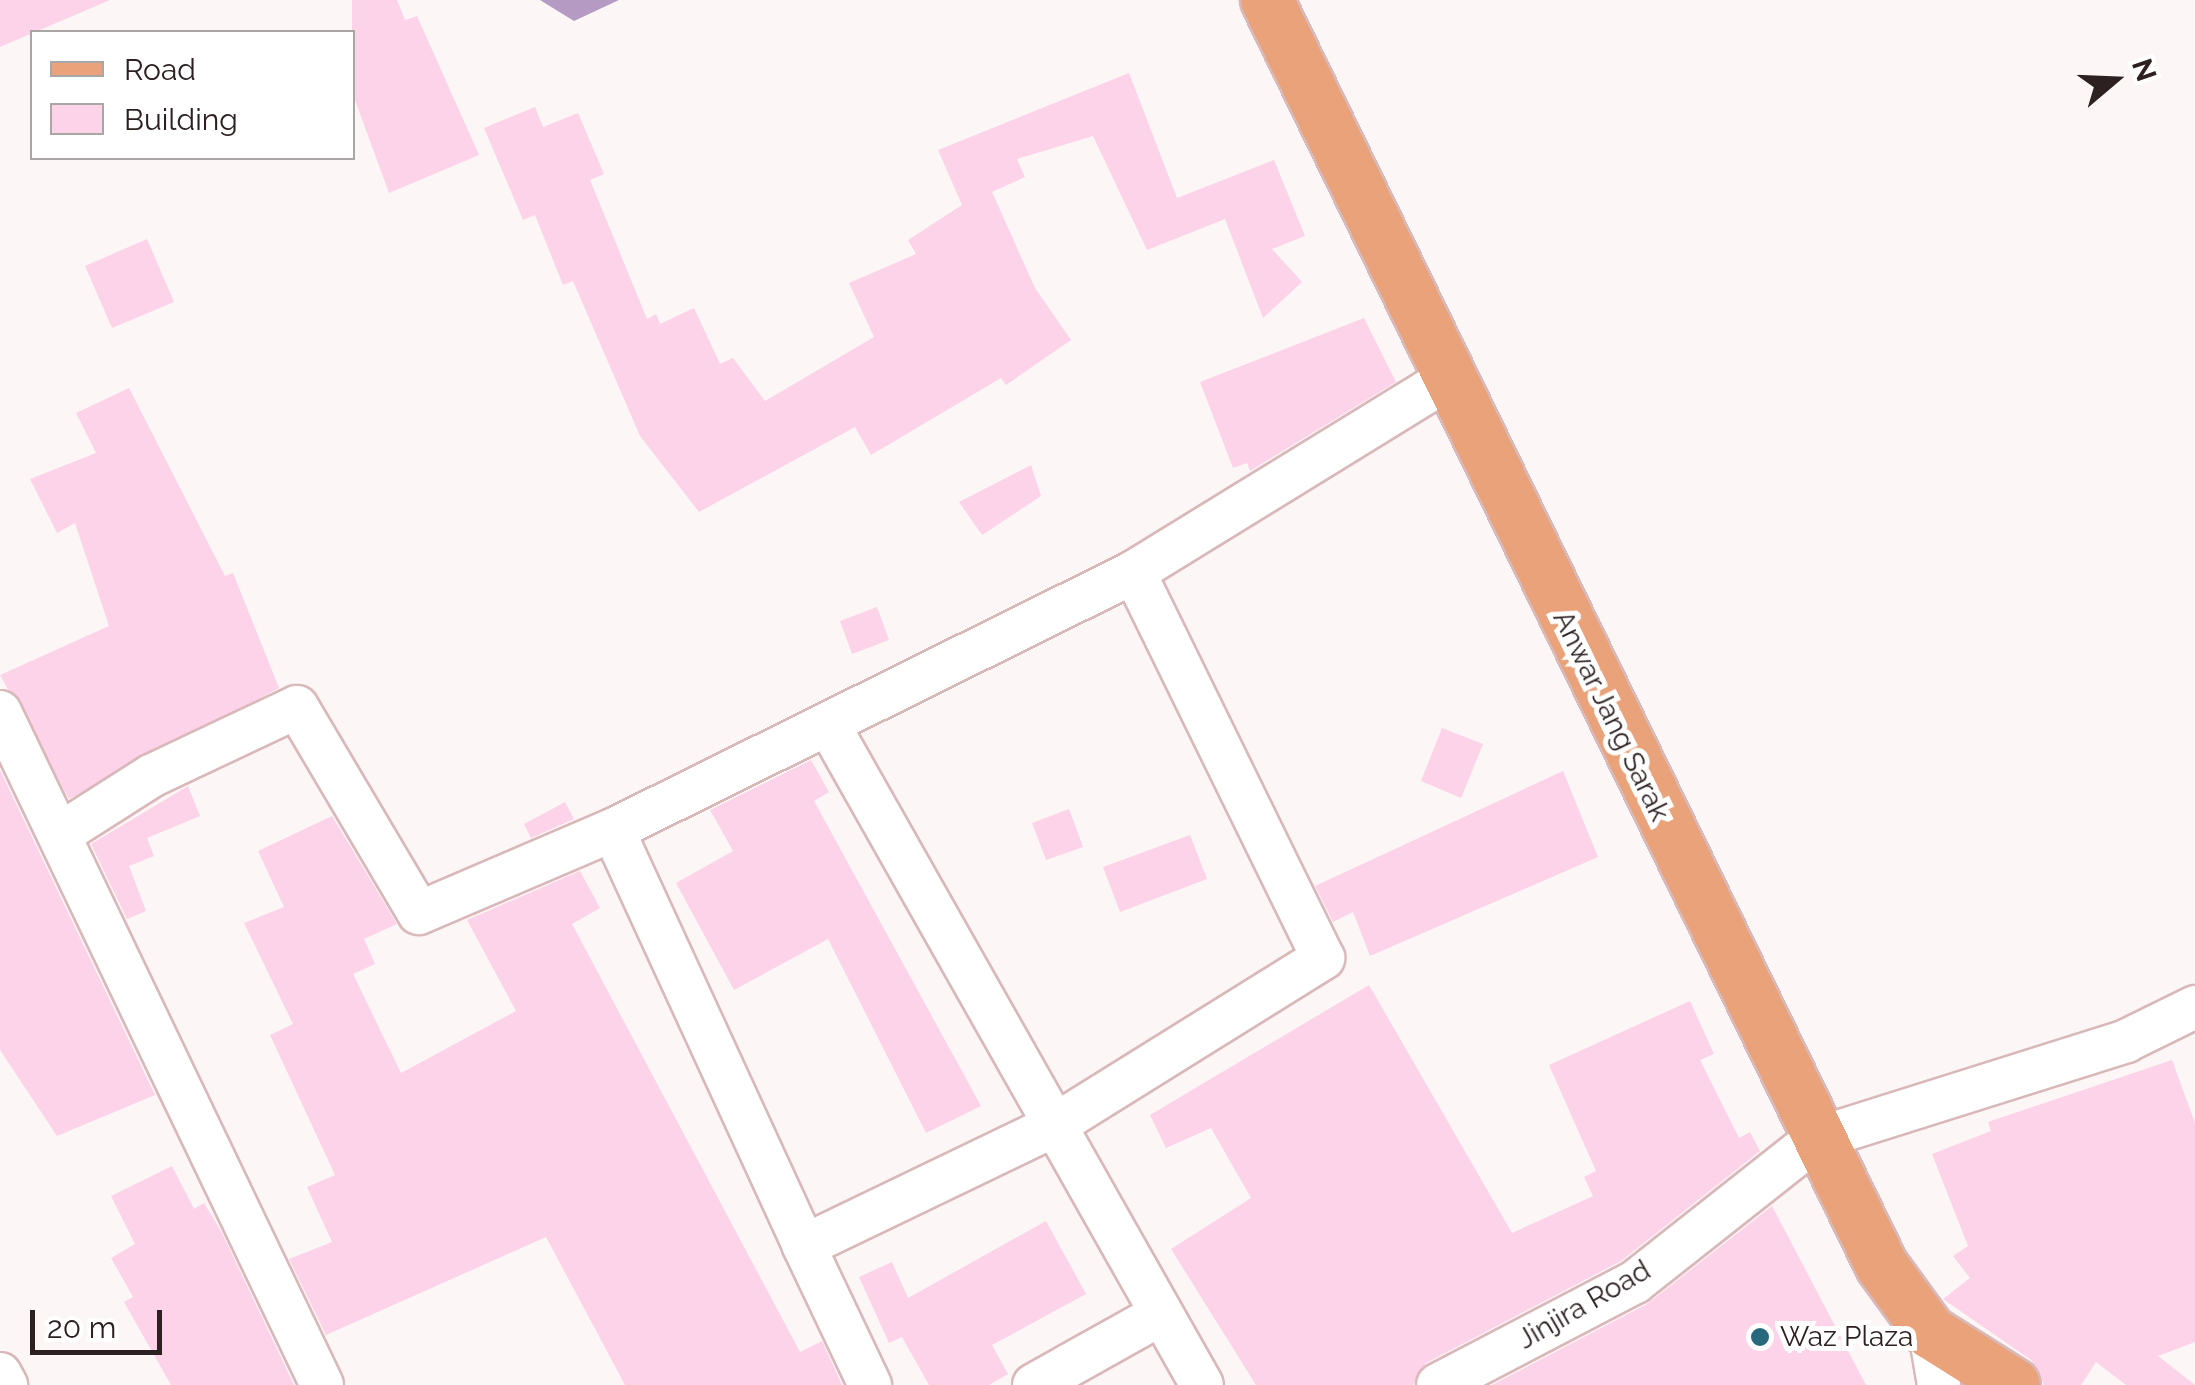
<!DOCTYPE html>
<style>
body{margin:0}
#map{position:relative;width:2195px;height:1385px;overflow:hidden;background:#fdf6f6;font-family:Raleway,sans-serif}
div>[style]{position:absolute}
.water>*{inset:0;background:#b59ac4}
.building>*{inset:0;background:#fcd3e9}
.roads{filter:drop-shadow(2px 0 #d9b8ba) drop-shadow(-2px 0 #d9b8ba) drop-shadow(0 2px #d9b8ba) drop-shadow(0 -2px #d9b8ba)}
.minor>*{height:42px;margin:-21px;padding:0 21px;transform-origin:21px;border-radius:21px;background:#fff}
.major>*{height:52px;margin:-26px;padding:0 26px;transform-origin:26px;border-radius:26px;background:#e9a279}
.dots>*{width:28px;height:28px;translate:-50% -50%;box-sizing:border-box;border:5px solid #fff;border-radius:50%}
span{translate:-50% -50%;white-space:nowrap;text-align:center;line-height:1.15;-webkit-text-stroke:10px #fff;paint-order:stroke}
.street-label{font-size:28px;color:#2c2021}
.poi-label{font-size:28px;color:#2c2021}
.left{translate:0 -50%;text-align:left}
.legend{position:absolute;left:30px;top:30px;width:325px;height:130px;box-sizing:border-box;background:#fff;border:2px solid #aba6a6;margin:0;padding:12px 18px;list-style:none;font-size:30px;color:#2c2021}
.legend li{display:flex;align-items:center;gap:20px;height:50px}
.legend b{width:50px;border:2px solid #aba6a6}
.north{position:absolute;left:2065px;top:30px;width:100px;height:100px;-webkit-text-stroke:8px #fff;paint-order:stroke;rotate:71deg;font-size:28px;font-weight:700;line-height:40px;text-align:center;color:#2c2021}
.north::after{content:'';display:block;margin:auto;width:35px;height:45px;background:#2c2021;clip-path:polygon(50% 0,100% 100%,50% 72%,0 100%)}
.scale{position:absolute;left:30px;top:1310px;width:132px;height:45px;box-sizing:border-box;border:5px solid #2c2021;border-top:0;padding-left:12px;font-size:30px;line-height:35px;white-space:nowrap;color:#2c2021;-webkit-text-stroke:8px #fff;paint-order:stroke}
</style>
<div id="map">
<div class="water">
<div style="clip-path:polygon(540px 0,619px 0,574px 21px)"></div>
</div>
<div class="building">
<div style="clip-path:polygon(0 0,110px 0,0 47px)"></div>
<div style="clip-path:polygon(352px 0,397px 0,405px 20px,417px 16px,479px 155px,389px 193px,352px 92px)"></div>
<div style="clip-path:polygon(1129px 73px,1177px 198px,1274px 160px,1305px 236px,1272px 249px,1302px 282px,1263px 318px,1225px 219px,1147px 250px,1093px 136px,1017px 159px,1025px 177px,992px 192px,1035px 288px,1071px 340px,1006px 385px,1001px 378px,871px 455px,855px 427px,699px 512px,640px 436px,573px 281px,563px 285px,535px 215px,523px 220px,484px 128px,535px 107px,543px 127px,578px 113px,604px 174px,590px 180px,647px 319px,656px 314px,660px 324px,694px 308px,720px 364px,733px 358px,765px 401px,874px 337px,849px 283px,916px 254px,908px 240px,962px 205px,938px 150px)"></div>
<div style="clip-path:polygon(147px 239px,174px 302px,112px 328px,85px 266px)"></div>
<div style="clip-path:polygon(1364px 318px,1396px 382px,1250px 471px,1247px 463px,1233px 468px,1200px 382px)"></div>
<div style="clip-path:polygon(129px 388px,225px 576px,233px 573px,279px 688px,69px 799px,0 675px,109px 626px,75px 523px,57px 533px,30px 479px,96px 453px,76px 413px)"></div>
<div style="clip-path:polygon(1031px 465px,1041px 496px,982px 535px,959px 502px)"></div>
<div style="clip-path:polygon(877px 607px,889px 640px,852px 654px,840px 621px)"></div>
<div style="clip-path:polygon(1442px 728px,1483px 744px,1461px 798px,1421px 781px)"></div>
<div style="clip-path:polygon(811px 760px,829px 792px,814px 801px,981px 1106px,926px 1133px,828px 939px,734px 990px,676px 883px,733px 851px,710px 810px)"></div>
<div style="clip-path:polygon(0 770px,155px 1095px,57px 1136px,0 1050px)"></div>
<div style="clip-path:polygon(1563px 771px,1598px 857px,1370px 956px,1353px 912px,1333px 922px,1315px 886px)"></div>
<div style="clip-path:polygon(188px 786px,200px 816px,147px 838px,154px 856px,129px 866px,146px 911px,127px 919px,91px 844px)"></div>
<div style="clip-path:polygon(565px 802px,574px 819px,531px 838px,524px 824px)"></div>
<div style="clip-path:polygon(1069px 809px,1083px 847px,1046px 860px,1032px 823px)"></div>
<div style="clip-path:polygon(332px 816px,397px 924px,364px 939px,375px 964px,353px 974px,401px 1073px,516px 1011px,467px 920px,580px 871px,600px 908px,572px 924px,800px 1352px,822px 1341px,842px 1385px,625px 1385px,546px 1237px,326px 1335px,289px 1259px,332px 1242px,307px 1187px,335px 1175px,270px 1035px,293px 1024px,244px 923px,284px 907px,258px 851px)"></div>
<div style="clip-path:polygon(1190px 835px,1207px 879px,1120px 912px,1103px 867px)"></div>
<div style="clip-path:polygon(1369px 985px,1512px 1233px,1593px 1196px,1584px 1177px,1596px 1171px,1549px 1065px,1690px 1001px,1714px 1054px,1700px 1060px,1739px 1138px,1750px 1132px,1760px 1151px,1621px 1261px,1426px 1363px,1413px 1385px,1256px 1385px,1171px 1249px,1251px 1198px,1211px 1128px,1166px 1148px,1150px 1115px)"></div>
<div style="clip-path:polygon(2172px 1060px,2195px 1123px,2195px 1342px,2158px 1356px,2195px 1385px,2126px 1385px,2096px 1362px,2081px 1385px,2044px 1385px,2031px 1360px,1943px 1299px,1970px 1278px,1953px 1256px,1968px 1246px,1932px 1154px,1991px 1131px,1988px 1122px)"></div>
<div style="clip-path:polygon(172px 1166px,194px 1209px,204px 1203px,222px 1233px,294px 1385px,171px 1385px,124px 1302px,133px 1297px,111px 1258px,135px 1244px,111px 1196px)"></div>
<div style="clip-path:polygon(1772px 1206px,1866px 1385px,1492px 1385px,1647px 1304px)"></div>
<div style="clip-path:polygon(1046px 1221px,1086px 1294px,992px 1345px,1008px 1374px,989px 1385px,929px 1385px,902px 1337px,889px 1343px,859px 1277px,892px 1262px,908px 1298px)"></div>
</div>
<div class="roads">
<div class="minor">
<div style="left:0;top:712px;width:746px;rotate:64.43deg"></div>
<div style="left:828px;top:724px;width:759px;rotate:60.5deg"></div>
<div style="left:613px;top:830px;width:458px;rotate:65.3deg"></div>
<div style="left:804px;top:1246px;width:279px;rotate:-25.7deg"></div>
<div style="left:1055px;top:1125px;width:316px;rotate:-31.9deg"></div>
<div style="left:1323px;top:958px;width:430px;rotate:-116.1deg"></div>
<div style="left:60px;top:834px;width:108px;rotate:-32.5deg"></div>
<div style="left:151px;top:776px;width:161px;rotate:-25.3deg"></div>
<div style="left:297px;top:707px;width:239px;rotate:59.4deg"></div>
<div style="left:419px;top:913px;width:211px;rotate:-23.2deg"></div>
<div style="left:613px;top:830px;width:581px;rotate:-26.34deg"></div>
<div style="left:1134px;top:572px;width:369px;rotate:-31.6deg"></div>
<div style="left:804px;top:1246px;width:154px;rotate:64.6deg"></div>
<div style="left:1930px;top:1332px;width:54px;rotate:80.4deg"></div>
<div style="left:0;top:1374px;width:13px;rotate:61deg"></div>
<div style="left:1034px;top:1385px;width:145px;rotate:-29.2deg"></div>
<div style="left:1438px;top:1385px;width:222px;rotate:-27.6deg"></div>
<div style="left:1635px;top:1282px;width:231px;rotate:-38.3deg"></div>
<div style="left:1816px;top:1139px;width:325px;rotate:-17.5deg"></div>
<div style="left:2126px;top:1041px;width:77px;rotate:-26.2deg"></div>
</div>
<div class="major">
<div style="left:1267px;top:0;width:1407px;rotate:64.09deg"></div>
<div style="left:1882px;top:1266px;width:82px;rotate:54deg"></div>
<div style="left:1930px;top:1332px;width:99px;rotate:32.2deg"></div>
</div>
</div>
<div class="dots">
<div style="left:1760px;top:1337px;background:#27687c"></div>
</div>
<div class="street-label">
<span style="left:1611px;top:716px;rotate:64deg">Anwar Jang Sarak</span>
<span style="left:1584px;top:1305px;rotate:-30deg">Jinjira Road</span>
</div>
<div class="poi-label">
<span class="left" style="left:1780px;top:1337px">Waz Plaza</span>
</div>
<ul class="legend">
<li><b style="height:12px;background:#e9a279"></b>Road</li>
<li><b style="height:28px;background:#fcd3e9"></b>Building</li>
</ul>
<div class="north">N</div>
<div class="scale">20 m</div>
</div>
